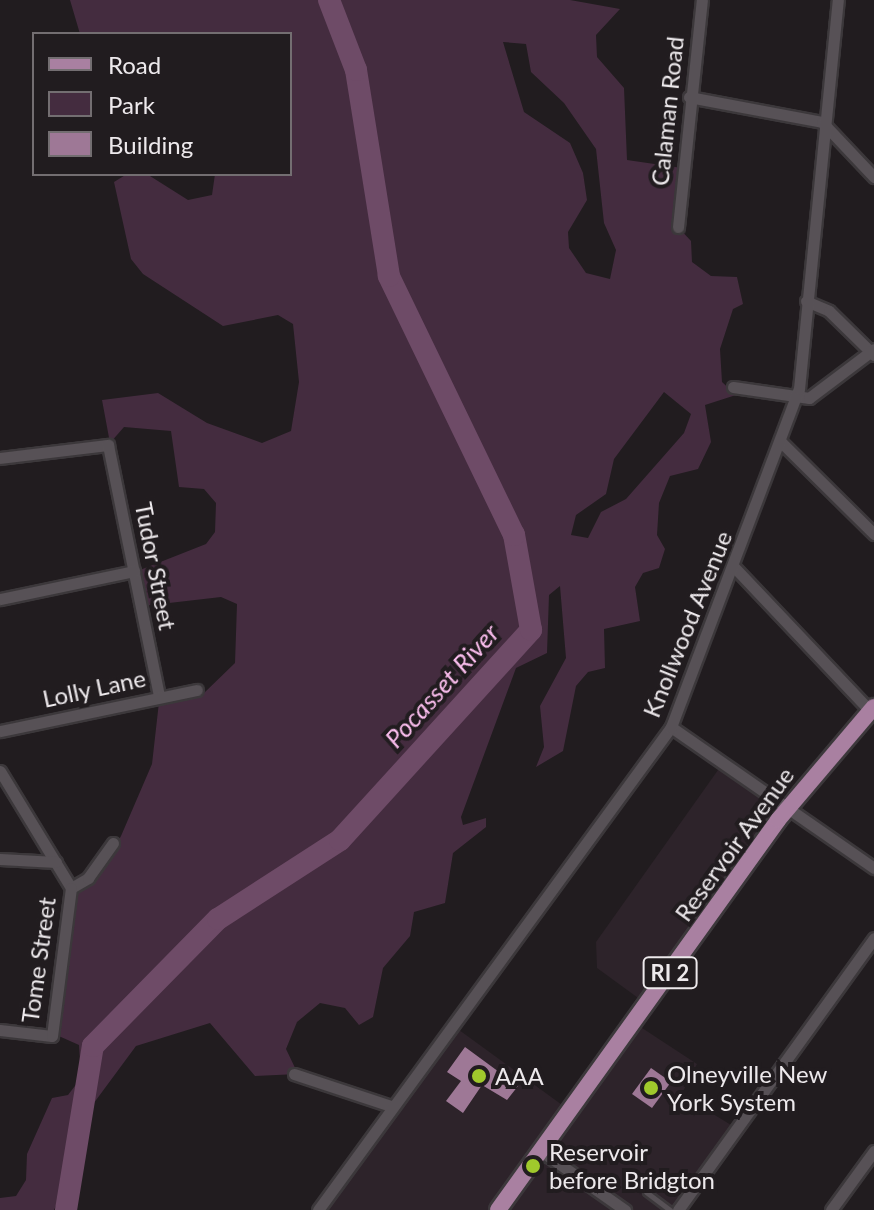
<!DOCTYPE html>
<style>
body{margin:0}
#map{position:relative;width:874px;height:1210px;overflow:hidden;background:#211c1f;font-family:Lato,sans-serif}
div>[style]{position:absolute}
.built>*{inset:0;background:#2d232a}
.green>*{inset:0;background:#442c3f}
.river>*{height:22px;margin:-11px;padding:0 11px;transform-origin:11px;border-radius:11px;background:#6e4b67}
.building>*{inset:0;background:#9e7896}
.roads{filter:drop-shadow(2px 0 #3c383b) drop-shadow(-2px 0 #3c383b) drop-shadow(0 2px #3c383b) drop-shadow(0 -2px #3c383b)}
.service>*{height:5px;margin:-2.5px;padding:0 2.5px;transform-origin:2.5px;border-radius:2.5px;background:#575156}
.minor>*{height:11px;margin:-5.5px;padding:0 5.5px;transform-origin:5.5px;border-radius:5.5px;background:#575156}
.primary>*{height:16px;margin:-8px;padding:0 8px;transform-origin:8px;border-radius:8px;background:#a980a1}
.dots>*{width:22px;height:22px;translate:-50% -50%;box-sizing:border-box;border:4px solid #211c1f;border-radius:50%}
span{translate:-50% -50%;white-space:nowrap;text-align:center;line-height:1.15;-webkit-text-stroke:8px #211c1f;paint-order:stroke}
.shield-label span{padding:2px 6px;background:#211c1f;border:2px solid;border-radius:6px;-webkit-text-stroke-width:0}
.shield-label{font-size:22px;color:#ede9ec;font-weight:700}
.street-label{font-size:24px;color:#ede9ec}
.poi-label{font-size:24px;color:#ede9ec}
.left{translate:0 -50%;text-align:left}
.water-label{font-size:26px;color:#fabded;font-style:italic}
.legend{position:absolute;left:32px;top:32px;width:260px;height:144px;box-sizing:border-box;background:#211c1f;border:2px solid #736e71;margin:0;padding:10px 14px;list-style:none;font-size:24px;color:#ede9ec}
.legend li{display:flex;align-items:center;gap:16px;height:40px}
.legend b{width:40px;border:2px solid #736e71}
</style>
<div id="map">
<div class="built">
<div style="clip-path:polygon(723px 763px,788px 805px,645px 1003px,597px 968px,596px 942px)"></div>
<div style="clip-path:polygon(636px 1024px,697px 1064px,676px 1105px,700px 1106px,736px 1128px,678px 1210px,317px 1210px,455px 1027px,569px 1110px)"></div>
</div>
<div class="green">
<div style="clip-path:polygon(evenodd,70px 0,570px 0,620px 9px,596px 35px,597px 57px,624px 88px,627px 160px,682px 168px,678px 227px,691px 241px,692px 262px,711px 276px,737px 277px,743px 304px,733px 309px,720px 349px,722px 382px,736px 395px,705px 405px,711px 442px,698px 469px,670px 476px,659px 503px,657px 535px,665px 549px,659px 568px,643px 573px,635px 587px,640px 621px,604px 629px,605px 668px,588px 672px,576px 686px,563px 751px,536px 767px,544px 747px,540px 706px,566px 658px,560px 586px,549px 595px,547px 653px,516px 668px,461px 817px,463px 825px,486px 818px,486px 827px,453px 853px,445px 903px,414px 912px,410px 936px,383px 968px,373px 1017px,359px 1025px,345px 1008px,320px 1003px,297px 1022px,286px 1049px,298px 1074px,255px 1076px,210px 1023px,136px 1046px,88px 1111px,85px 1144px,54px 1210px,0 1210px,0 1198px,16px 1196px,26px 1180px,27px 1154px,52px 1098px,68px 1095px,81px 1078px,79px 1045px,52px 1033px,76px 890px,103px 868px,121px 836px,152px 764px,159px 702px,204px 693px,235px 663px,237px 604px,221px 597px,143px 606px,135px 572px,206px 544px,215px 532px,216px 503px,204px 489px,179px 487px,171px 431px,124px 427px,110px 443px,102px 400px,158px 393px,207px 423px,262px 443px,291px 431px,299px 382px,293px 324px,278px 315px,223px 326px,143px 274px,131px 259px,114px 182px,127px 174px,150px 176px,188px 200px,212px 195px,215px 174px,290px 174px,290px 34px,80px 34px,70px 0,503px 42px,526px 44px,531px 72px,564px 103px,596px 149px,604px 223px,616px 250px,610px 279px,586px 273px,569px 248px,568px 232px,587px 200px,583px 173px,570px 143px,524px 112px,503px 42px,70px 0,664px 392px,691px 414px,684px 433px,626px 499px,601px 512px,588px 538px,571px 535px,576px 515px,606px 494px,614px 459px,664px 392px)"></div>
</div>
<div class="river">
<div style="left:66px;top:1210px;width:166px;rotate:-80.7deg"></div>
<div style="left:93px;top:1046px;width:178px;rotate:-45.5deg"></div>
<div style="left:218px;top:919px;width:145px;rotate:-32.9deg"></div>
<div style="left:340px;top:840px;width:284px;rotate:-47.7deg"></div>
<div style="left:531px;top:630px;width:97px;rotate:-100.1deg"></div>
<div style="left:514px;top:535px;width:288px;rotate:-115.8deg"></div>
<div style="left:389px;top:276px;width:209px;rotate:-99.1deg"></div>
<div style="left:356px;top:70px;width:75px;rotate:-111.1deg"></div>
</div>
<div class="building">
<div style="clip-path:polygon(465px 1047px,518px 1086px,507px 1100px,482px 1085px,463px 1113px,446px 1101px,461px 1081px,447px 1072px)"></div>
<div style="clip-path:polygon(651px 1068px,671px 1082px,652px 1108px,632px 1094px)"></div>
</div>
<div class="roads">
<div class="service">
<div style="left:646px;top:1192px;width:30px;rotate:37deg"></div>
</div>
<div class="minor">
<div style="left:689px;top:97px;width:135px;rotate:10.6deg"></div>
<div style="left:822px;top:122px;width:76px;rotate:46.6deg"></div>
<div style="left:678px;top:227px;width:228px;rotate:-84deg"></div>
<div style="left:806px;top:301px;width:25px;rotate:23deg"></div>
<div style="left:829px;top:311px;width:63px;rotate:44.4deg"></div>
<div style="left:733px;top:387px;width:77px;rotate:8.2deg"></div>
<div style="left:809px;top:398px;width:81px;rotate:-37deg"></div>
<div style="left:781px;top:442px;width:131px;rotate:44.7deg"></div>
<div style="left:0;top:458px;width:109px;rotate:-6.9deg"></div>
<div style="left:108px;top:445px;width:256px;rotate:78.5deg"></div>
<div style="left:735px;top:568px;width:197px;rotate:46.6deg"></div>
<div style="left:0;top:599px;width:137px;rotate:-11.8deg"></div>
<div style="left:671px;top:727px;width:247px;rotate:34.8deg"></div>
<div style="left:0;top:731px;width:201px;rotate:-11.8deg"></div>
<div style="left:0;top:771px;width:137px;rotate:58.7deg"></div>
<div style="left:0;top:859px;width:56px;rotate:3.1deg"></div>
<div style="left:71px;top:888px;width:20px;rotate:-30deg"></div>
<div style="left:88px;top:878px;width:43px;rotate:-54.5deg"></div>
<div style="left:0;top:1030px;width:52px;rotate:6.6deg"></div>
<div style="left:52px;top:1036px;width:149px;rotate:-82.7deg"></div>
<div style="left:294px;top:1074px;width:102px;rotate:18.3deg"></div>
<div style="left:541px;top:1151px;width:103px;rotate:35.1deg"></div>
<div style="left:318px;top:1210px;width:598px;rotate:-53.84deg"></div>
<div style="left:671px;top:727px;width:361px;rotate:-69.3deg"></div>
<div style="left:799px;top:389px;width:391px;rotate:-84.3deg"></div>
<div style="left:678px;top:1210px;width:335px;rotate:-54.2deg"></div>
<div style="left:831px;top:1210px;width:73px;rotate:-53.9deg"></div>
</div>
<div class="primary">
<div style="left:498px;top:1210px;width:480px;rotate:-54.3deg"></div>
<div style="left:778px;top:820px;width:148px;rotate:-49.7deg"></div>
</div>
</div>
<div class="dots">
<div style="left:479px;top:1076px;background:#a0c92c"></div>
<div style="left:651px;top:1088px;background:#a0c92c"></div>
<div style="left:533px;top:1166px;background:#a0c92c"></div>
</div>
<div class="shield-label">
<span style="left:670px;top:973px">RI 2</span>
</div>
<div class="street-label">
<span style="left:667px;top:111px;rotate:-84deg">Calaman Road</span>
<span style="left:156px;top:566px;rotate:79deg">Tudor Street</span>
<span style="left:687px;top:624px;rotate:-68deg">Knollwood Avenue</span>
<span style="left:94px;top:688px;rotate:-12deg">Lolly Lane</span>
<span style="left:734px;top:844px;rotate:-54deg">Reservoir Avenue</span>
<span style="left:38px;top:960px;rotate:-82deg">Tome Street</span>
</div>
<div class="poi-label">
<span class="left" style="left:667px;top:1088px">Olneyville New<br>York System</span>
<span class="left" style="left:495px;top:1076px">AAA</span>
<span class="left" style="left:549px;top:1166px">Reservoir<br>before Bridgton</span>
</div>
<div class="water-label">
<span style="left:442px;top:686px;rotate:-48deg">Pocasset River</span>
</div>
<ul class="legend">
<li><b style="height:10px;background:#a980a1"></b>Road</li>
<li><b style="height:22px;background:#442c3f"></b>Park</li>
<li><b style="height:22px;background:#9e7896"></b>Building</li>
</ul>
</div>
